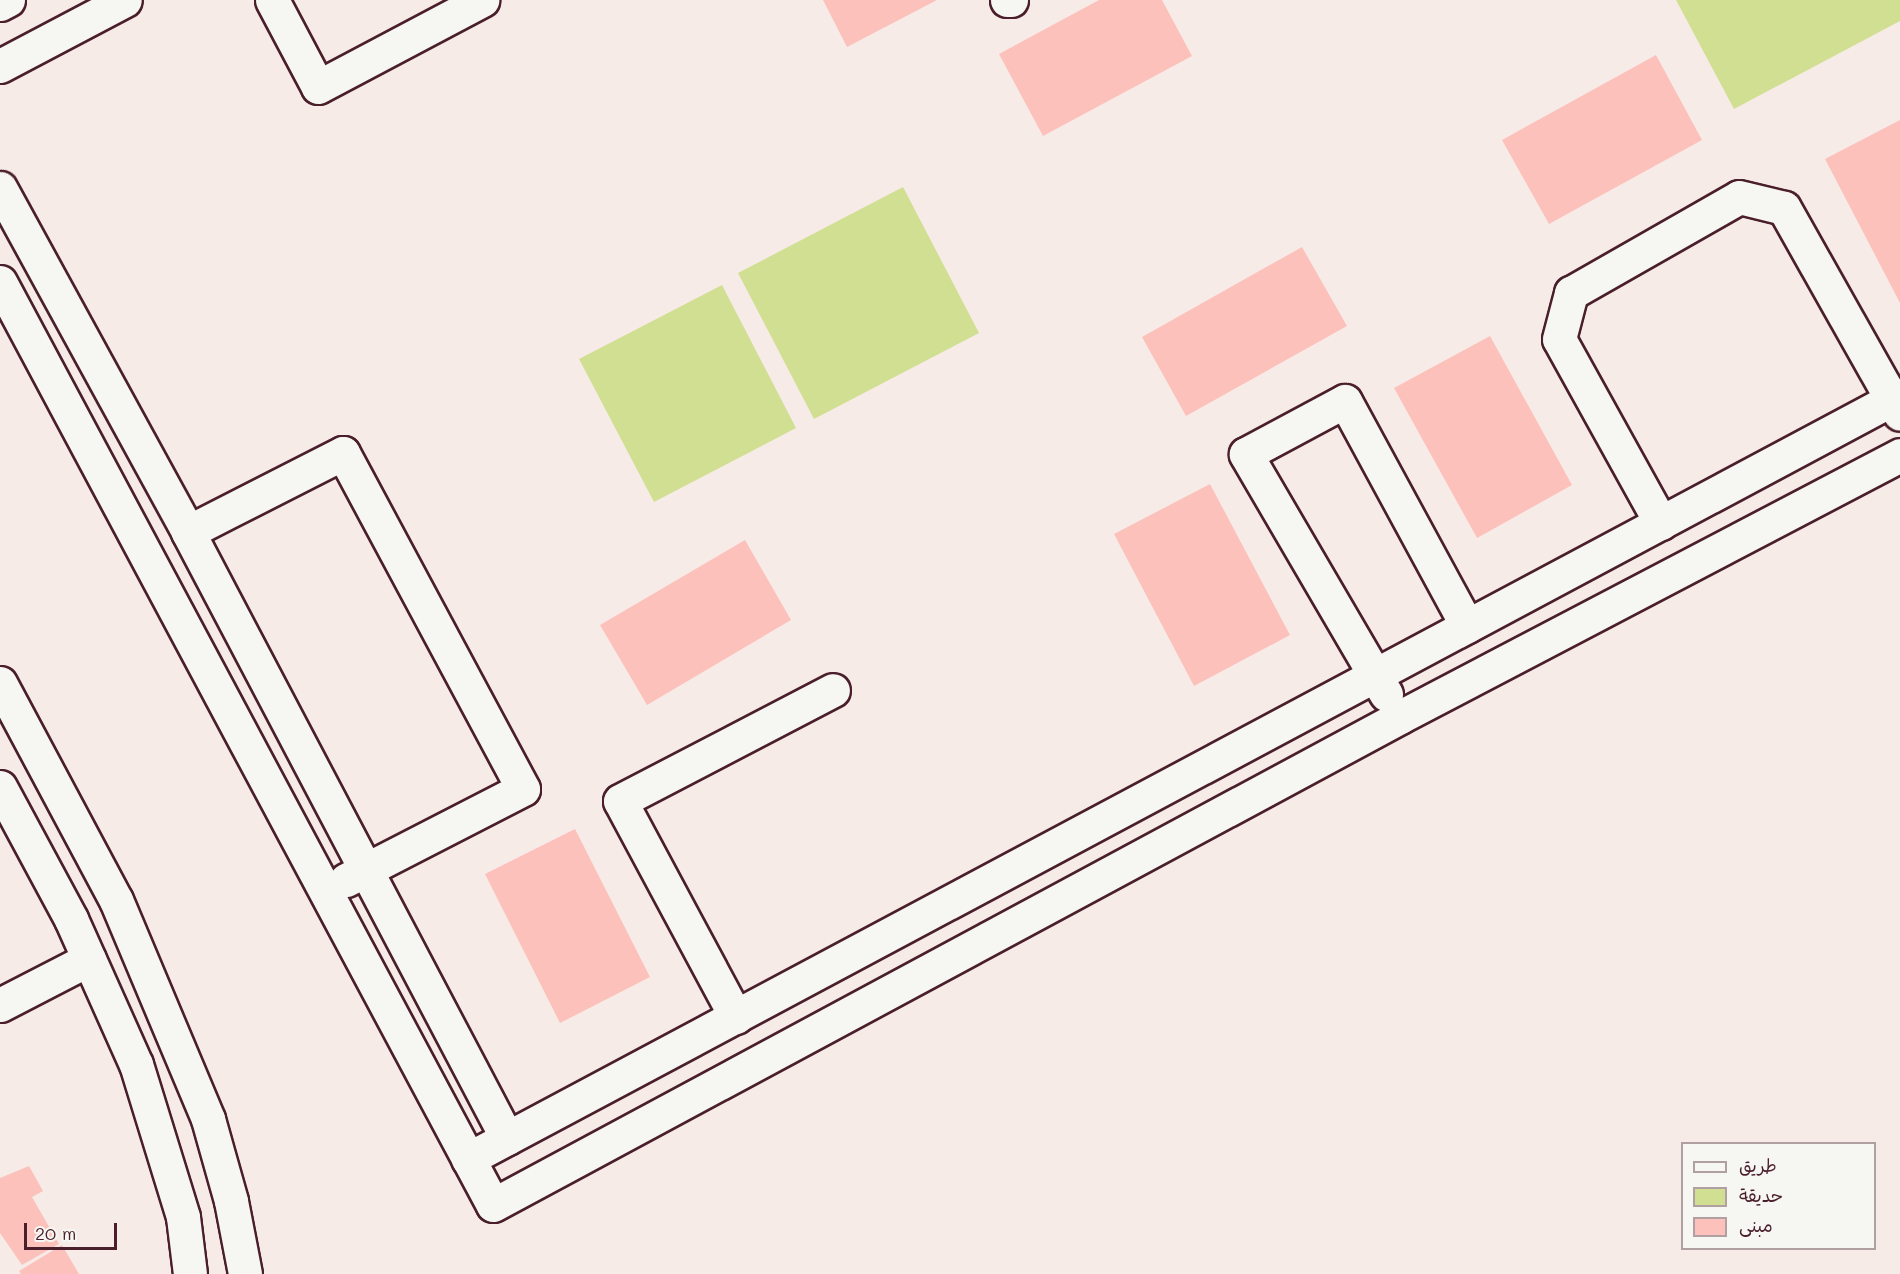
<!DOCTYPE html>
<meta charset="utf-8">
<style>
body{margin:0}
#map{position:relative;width:1900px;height:1274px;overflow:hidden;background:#f7ebe7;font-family:Mali,"Playpen Sans Arabic",sans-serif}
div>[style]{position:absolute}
.green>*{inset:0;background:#d1df92}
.building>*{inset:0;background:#fdc1bb}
.roads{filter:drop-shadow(2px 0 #4a1f2b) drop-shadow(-2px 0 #4a1f2b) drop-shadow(0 2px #4a1f2b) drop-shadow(0 -2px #4a1f2b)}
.minor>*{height:33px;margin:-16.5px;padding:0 16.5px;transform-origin:16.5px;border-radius:16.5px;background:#f6f6f2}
span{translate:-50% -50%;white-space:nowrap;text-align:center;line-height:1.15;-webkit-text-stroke:4.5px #f6f6f2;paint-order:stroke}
.legend{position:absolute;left:1681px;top:1142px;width:195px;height:108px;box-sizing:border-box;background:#f6f6f2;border:2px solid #b1a0a2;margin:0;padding:8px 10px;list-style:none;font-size:18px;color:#4a1f2b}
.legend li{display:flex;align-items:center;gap:12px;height:30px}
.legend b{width:30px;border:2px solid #b1a0a2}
.scale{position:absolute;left:24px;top:1223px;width:93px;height:27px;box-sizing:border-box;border:3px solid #4a1f2b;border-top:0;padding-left:8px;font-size:18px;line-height:21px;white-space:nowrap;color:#4a1f2b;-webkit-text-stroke:4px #f6f6f2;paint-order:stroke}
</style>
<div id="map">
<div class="green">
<div style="clip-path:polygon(1676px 0,1900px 0,1900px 21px,1734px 109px)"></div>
<div style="clip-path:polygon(903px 187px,979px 333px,814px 419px,738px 273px)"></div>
<div style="clip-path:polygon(722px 285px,796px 428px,654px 502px,579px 359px)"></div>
</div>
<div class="building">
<div style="clip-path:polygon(823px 0,937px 0,847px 47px)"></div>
<div style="clip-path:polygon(1099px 0,1162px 0,1192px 56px,1043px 136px,999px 54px)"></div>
<div style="clip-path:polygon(1656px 55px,1702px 140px,1549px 224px,1502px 140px)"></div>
<div style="clip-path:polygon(1900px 120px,1900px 303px,1825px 159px)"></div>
<div style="clip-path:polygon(1302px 247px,1347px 326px,1186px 416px,1142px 337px)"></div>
<div style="clip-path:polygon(1490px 336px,1572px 485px,1477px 538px,1394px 388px)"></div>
<div style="clip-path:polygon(1210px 484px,1290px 635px,1194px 686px,1114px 534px)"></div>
<div style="clip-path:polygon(745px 540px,791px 620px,647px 705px,600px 625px)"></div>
<div style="clip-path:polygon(575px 829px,650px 977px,560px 1023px,485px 874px)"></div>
<div style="clip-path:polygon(29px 1166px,43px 1191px,32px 1197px,59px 1244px,22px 1265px,0 1233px,0 1178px)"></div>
<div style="clip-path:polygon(62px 1245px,79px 1274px,21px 1274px,19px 1271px)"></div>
</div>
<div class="roads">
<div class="minor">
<div style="left:272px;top:0;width:98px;rotate:62.1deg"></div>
<div style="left:318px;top:87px;width:186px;rotate:-27.9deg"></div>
<div style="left:1007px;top:0;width:4px"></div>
<div style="left:0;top:4px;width:9px;rotate:-27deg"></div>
<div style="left:0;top:66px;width:141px;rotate:-27.8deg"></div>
<div style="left:0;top:188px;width:392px;rotate:61.3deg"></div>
<div style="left:188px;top:532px;width:685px;rotate:62.24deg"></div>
<div style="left:0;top:282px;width:1046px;rotate:61.89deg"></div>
<div style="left:493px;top:1205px;width:1030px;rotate:-28.28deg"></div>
<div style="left:1400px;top:717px;width:564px;rotate:-27.65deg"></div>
<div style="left:1661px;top:523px;width:210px;rotate:-119deg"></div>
<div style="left:1559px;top:339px;width:48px;rotate:-75.4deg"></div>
<div style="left:1571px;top:293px;width:193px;rotate:-29.7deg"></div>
<div style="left:1739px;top:197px;width:46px;rotate:13.7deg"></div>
<div style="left:1784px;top:208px;width:236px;rotate:60.6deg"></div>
<div style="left:188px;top:532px;width:174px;rotate:-27deg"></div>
<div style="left:343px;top:453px;width:381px;rotate:61.8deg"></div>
<div style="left:523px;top:789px;width:199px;rotate:152.8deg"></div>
<div style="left:0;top:683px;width:246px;rotate:61.9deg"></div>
<div style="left:116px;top:900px;width:238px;rotate:67.2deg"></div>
<div style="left:208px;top:1119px;width:85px;rotate:74.3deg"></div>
<div style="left:231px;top:1201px;width:74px;rotate:79.1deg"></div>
<div style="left:1386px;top:694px;width:278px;rotate:-120.3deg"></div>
<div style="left:1246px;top:454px;width:112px;rotate:-28.2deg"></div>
<div style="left:1345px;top:401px;width:256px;rotate:61.5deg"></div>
<div style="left:0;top:787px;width:150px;rotate:61.7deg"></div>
<div style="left:71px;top:919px;width:159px;rotate:65.9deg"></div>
<div style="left:136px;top:1064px;width:160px;rotate:72.9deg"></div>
<div style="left:183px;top:1217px;width:57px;rotate:83deg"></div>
<div style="left:0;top:1005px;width:100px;rotate:-27.3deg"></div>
<div style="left:736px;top:1017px;width:245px;rotate:-118.2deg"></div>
<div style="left:620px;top:801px;width:240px;rotate:-27.5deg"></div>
<div style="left:468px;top:1159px;width:1623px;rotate:-28.08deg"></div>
</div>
</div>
<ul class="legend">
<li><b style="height:8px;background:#f6f6f2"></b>طريق</li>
<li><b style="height:16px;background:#d1df92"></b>حديقة</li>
<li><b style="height:16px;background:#fdc1bb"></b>مبنى</li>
</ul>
<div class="scale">20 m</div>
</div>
